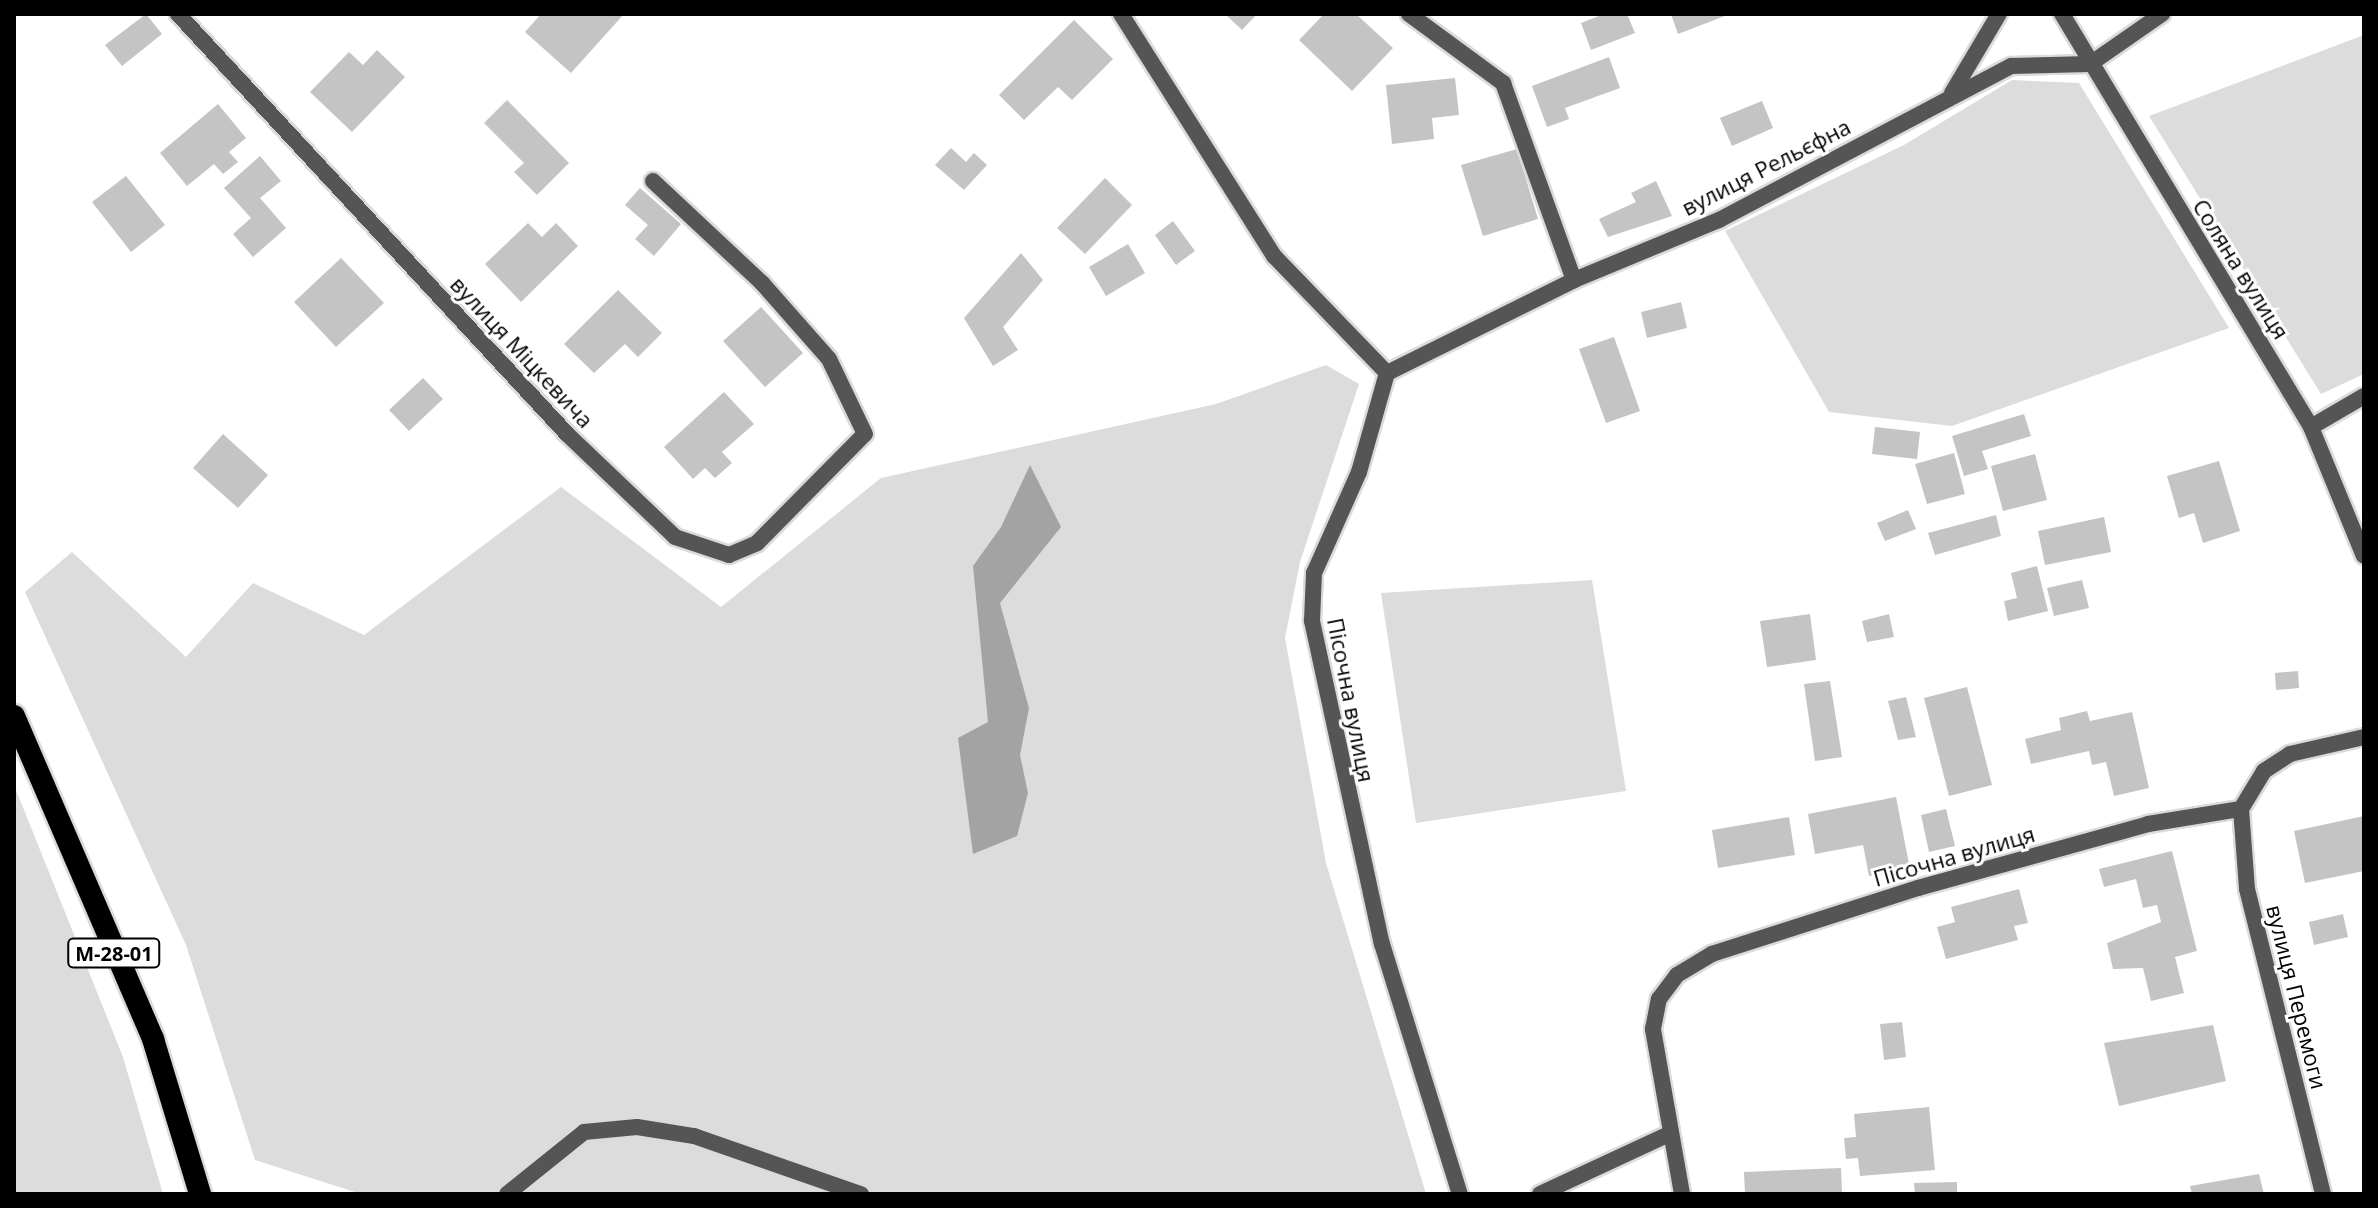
<!DOCTYPE html>
<meta charset="utf-8">
<style>
body{margin:0}
#map{position:relative;width:2378px;height:1208px;overflow:hidden;background:#fff;font-family:"Open Sans",sans-serif}
div>[style]{position:absolute}
.green>*{inset:0;background:#dcdcdc}
.water>*{inset:0;background:#a3a3a3}
.building>*{inset:0;background:#c4c4c4}
.roads{filter:drop-shadow(2px 0 #dbdbdb) drop-shadow(-2px 0 #dbdbdb) drop-shadow(0 2px #dbdbdb) drop-shadow(0 -2px #dbdbdb)}
.service>*{height:16px;margin:-8px;padding:0 8px;transform-origin:8px;border-radius:8px;background:#555}
.minor>*{height:16px;margin:-8px;padding:0 8px;transform-origin:8px;border-radius:8px;background:#555}
.trunk>*{height:22px;margin:-11px;padding:0 11px;transform-origin:11px;border-radius:11px;background:#000}
span{translate:-50% -50%;white-space:nowrap;text-align:center;line-height:1.15;-webkit-text-stroke:6px #fff;paint-order:stroke}
.shield-label span{padding:2px 6px;background:#fff;border:2px solid;border-radius:6px;-webkit-text-stroke-width:0}
.shield-label{font-size:20px;color:#000;font-weight:700}
.street-label{font-size:22px;color:#000}
.frame{position:absolute;inset:0;border:16px solid #000;pointer-events:none}
</style>
<div id="map">
<div class="green">
<div style="clip-path:polygon(2364px 35px,2364px 374px,2321px 394px,2149px 116px)"></div>
<div style="clip-path:polygon(2012px 80px,2079px 83px,2229px 328px,1952px 426px,1829px 412px,1725px 231px,1904px 145px)"></div>
<div style="clip-path:polygon(1326px 365px,1359px 384px,1300px 562px,1285px 638px,1326px 863px,1426px 1194px,361px 1194px,255px 1160px,186px 945px,25px 592px,72px 552px,186px 657px,253px 583px,364px 635px,561px 487px,721px 607px,881px 478px,1216px 404px)"></div>
<div style="clip-path:polygon(1592px 580px,1626px 791px,1416px 823px,1381px 593px)"></div>
<div style="clip-path:polygon(14px 785px,123px 1057px,163px 1194px,14px 1194px)"></div>
</div>
<div class="water">
<div style="clip-path:polygon(1030px 465px,1061px 527px,1000px 603px,1029px 708px,1020px 755px,1028px 793px,1017px 836px,973px 854px,958px 738px,988px 722px,973px 566px,1001px 527px)"></div>
</div>
<div class="building">
<div style="clip-path:polygon(146px 14px,162px 34px,122px 66px,105px 45px)"></div>
<div style="clip-path:polygon(541px 14px,624px 14px,571px 73px,525px 32px)"></div>
<div style="clip-path:polygon(1225px 14px,1257px 14px,1242px 30px)"></div>
<div style="clip-path:polygon(1324px 14px,1356px 14px,1393px 48px,1352px 91px,1299px 40px)"></div>
<div style="clip-path:polygon(1604px 14px,1627px 14px,1635px 33px,1591px 50px,1581px 23px)"></div>
<div style="clip-path:polygon(1671px 14px,1730px 14px,1678px 34px)"></div>
<div style="clip-path:polygon(1074px 20px,1113px 59px,1072px 100px,1058px 87px,1024px 120px,999px 95px)"></div>
<div style="clip-path:polygon(377px 50px,405px 77px,352px 132px,310px 92px,349px 52px,363px 65px)"></div>
<div style="clip-path:polygon(1609px 57px,1620px 88px,1565px 108px,1569px 119px,1547px 127px,1532px 86px)"></div>
<div style="clip-path:polygon(1455px 78px,1459px 115px,1432px 118px,1434px 139px,1392px 144px,1386px 85px)"></div>
<div style="clip-path:polygon(507px 100px,569px 163px,537px 195px,514px 172px,524px 163px,484px 123px)"></div>
<div style="clip-path:polygon(1762px 101px,1773px 128px,1732px 146px,1720px 118px)"></div>
<div style="clip-path:polygon(218px 104px,246px 138px,229px 152px,238px 162px,223px 174px,214px 164px,187px 186px,160px 153px)"></div>
<div style="clip-path:polygon(951px 148px,966px 162px,974px 153px,987px 165px,964px 190px,935px 165px)"></div>
<div style="clip-path:polygon(1517px 149px,1538px 219px,1483px 236px,1461px 165px)"></div>
<div style="clip-path:polygon(260px 156px,281px 181px,260px 198px,286px 228px,253px 257px,233px 234px,251px 218px,224px 188px)"></div>
<div style="clip-path:polygon(126px 176px,165px 225px,131px 252px,92px 202px)"></div>
<div style="clip-path:polygon(1105px 178px,1132px 205px,1085px 254px,1057px 228px)"></div>
<div style="clip-path:polygon(1656px 181px,1672px 216px,1608px 237px,1599px 219px,1636px 202px,1631px 193px)"></div>
<div style="clip-path:polygon(640px 188px,681px 224px,654px 256px,635px 239px,648px 225px,625px 205px)"></div>
<div style="clip-path:polygon(1173px 221px,1195px 251px,1176px 265px,1155px 235px)"></div>
<div style="clip-path:polygon(528px 223px,542px 237px,556px 223px,578px 246px,521px 302px,485px 264px)"></div>
<div style="clip-path:polygon(1128px 244px,1145px 273px,1106px 296px,1089px 267px)"></div>
<div style="clip-path:polygon(1021px 253px,1043px 280px,1003px 327px,1018px 350px,993px 366px,964px 318px)"></div>
<div style="clip-path:polygon(341px 258px,384px 303px,336px 347px,294px 302px)"></div>
<div style="clip-path:polygon(618px 290px,662px 333px,638px 357px,625px 344px,594px 373px,564px 344px)"></div>
<div style="clip-path:polygon(1681px 302px,1687px 328px,1647px 338px,1641px 312px)"></div>
<div style="clip-path:polygon(761px 307px,803px 353px,765px 387px,723px 341px)"></div>
<div style="clip-path:polygon(1614px 337px,1640px 411px,1606px 423px,1579px 349px)"></div>
<div style="clip-path:polygon(423px 378px,443px 399px,409px 431px,389px 410px)"></div>
<div style="clip-path:polygon(724px 392px,754px 424px,722px 452px,732px 463px,715px 478px,705px 468px,693px 479px,664px 447px)"></div>
<div style="clip-path:polygon(2024px 414px,2031px 436px,1982px 451px,1988px 469px,1964px 476px,1952px 436px)"></div>
<div style="clip-path:polygon(1875px 427px,1920px 432px,1917px 459px,1872px 454px)"></div>
<div style="clip-path:polygon(223px 434px,268px 475px,238px 508px,193px 468px)"></div>
<div style="clip-path:polygon(1954px 453px,1965px 494px,1927px 504px,1915px 464px)"></div>
<div style="clip-path:polygon(2035px 454px,2047px 500px,2003px 511px,1991px 466px)"></div>
<div style="clip-path:polygon(2219px 461px,2240px 531px,2203px 543px,2194px 513px,2179px 518px,2167px 476px)"></div>
<div style="clip-path:polygon(1908px 510px,1916px 529px,1885px 541px,1877px 523px)"></div>
<div style="clip-path:polygon(1996px 515px,2001px 536px,1935px 555px,1928px 533px)"></div>
<div style="clip-path:polygon(2104px 517px,2111px 552px,2045px 565px,2038px 531px)"></div>
<div style="clip-path:polygon(2037px 566px,2048px 611px,2008px 621px,2004px 601px,2017px 598px,2011px 573px)"></div>
<div style="clip-path:polygon(2082px 580px,2089px 608px,2054px 616px,2047px 588px)"></div>
<div style="clip-path:polygon(1810px 614px,1816px 660px,1767px 667px,1760px 621px)"></div>
<div style="clip-path:polygon(1889px 614px,1894px 637px,1867px 642px,1862px 621px)"></div>
<div style="clip-path:polygon(2298px 671px,2299px 688px,2276px 690px,2275px 673px)"></div>
<div style="clip-path:polygon(1830px 681px,1842px 757px,1815px 761px,1804px 684px)"></div>
<div style="clip-path:polygon(1967px 687px,1992px 785px,1949px 796px,1924px 698px)"></div>
<div style="clip-path:polygon(1906px 697px,1916px 737px,1898px 740px,1888px 701px)"></div>
<div style="clip-path:polygon(2087px 711px,2090px 721px,2132px 712px,2149px 788px,2114px 796px,2106px 762px,2092px 765px,2089px 751px,2031px 764px,2025px 739px,2061px 730px,2059px 718px)"></div>
<div style="clip-path:polygon(1896px 797px,1910px 869px,1869px 876px,1863px 845px,1815px 854px,1808px 814px)"></div>
<div style="clip-path:polygon(1946px 809px,1955px 846px,1929px 852px,1921px 815px)"></div>
<div style="clip-path:polygon(2364px 816px,2364px 871px,2305px 883px,2294px 831px)"></div>
<div style="clip-path:polygon(1789px 817px,1795px 855px,1718px 868px,1712px 830px)"></div>
<div style="clip-path:polygon(2172px 851px,2197px 951px,2175px 957px,2184px 993px,2151px 1001px,2143px 968px,2113px 969px,2107px 943px,2161px 922px,2157px 905px,2143px 908px,2136px 879px,2104px 887px,2099px 869px)"></div>
<div style="clip-path:polygon(2019px 889px,2028px 923px,2014px 926px,2018px 940px,1946px 959px,1937px 927px,1955px 922px,1951px 907px)"></div>
<div style="clip-path:polygon(2343px 914px,2348px 937px,2314px 945px,2309px 922px)"></div>
<div style="clip-path:polygon(1902px 1022px,1906px 1057px,1884px 1060px,1880px 1024px)"></div>
<div style="clip-path:polygon(2213px 1025px,2226px 1081px,2119px 1106px,2104px 1043px)"></div>
<div style="clip-path:polygon(1929px 1107px,1935px 1170px,1860px 1176px,1858px 1158px,1846px 1159px,1844px 1138px,1856px 1137px,1854px 1114px)"></div>
<div style="clip-path:polygon(1841px 1168px,1842px 1194px,1745px 1194px,1744px 1172px)"></div>
<div style="clip-path:polygon(2259px 1174px,2264px 1194px,2192px 1194px,2190px 1186px)"></div>
<div style="clip-path:polygon(1957px 1182px,1957px 1194px,1915px 1194px,1914px 1183px)"></div>
</div>
<div class="roads">
<div class="service">
<div style="left:653px;top:181px;width:149px;rotate:43.1deg"></div>
<div style="left:762px;top:283px;width:101px;rotate:48.6deg"></div>
<div style="left:829px;top:359px;width:83px;rotate:64.4deg"></div>
</div>
<div class="minor">
<div style="left:178px;top:14px;width:572px;rotate:47.19deg"></div>
<div style="left:567px;top:434px;width:149px;rotate:43.6deg"></div>
<div style="left:675px;top:537px;width:57px;rotate:18.4deg"></div>
<div style="left:729px;top:555px;width:30px;rotate:-23deg"></div>
<div style="left:757px;top:543px;width:153px;rotate:-45.3deg"></div>
<div style="left:1121px;top:14px;width:286px;rotate:57.7deg"></div>
<div style="left:1274px;top:256px;width:163px;rotate:46deg"></div>
<div style="left:1387px;top:373px;width:103px;rotate:105.8deg"></div>
<div style="left:1359px;top:472px;width:111px;rotate:114deg"></div>
<div style="left:1314px;top:573px;width:48px;rotate:92.4deg"></div>
<div style="left:1312px;top:621px;width:330px;rotate:77.8deg"></div>
<div style="left:1382px;top:944px;width:262px;rotate:72.7deg"></div>
<div style="left:1409px;top:14px;width:117px;rotate:36.3deg"></div>
<div style="left:1503px;top:83px;width:209px;rotate:70.2deg"></div>
<div style="left:2062px;top:14px;width:482px;rotate:58.9deg"></div>
<div style="left:2311px;top:427px;width:139px;rotate:67.7deg"></div>
<div style="left:1952px;top:93px;width:92px;rotate:-59.3deg"></div>
<div style="left:1387px;top:373px;width:209px;rotate:-26.4deg"></div>
<div style="left:1574px;top:280px;width:157px;rotate:-22.5deg"></div>
<div style="left:1719px;top:220px;width:330px;rotate:-27.8deg"></div>
<div style="left:2011px;top:66px;width:79px;rotate:-1.5deg"></div>
<div style="left:2090px;top:64px;width:88px;rotate:-34.8deg"></div>
<div style="left:2311px;top:427px;width:61px;rotate:-30.3deg"></div>
<div style="left:2241px;top:809px;width:80px;rotate:85.7deg"></div>
<div style="left:2247px;top:889px;width:314px;rotate:76deg"></div>
<div style="left:2241px;top:809px;width:44px;rotate:-58.8deg"></div>
<div style="left:2264px;top:771px;width:31px;rotate:-33deg"></div>
<div style="left:2290px;top:754px;width:76px;rotate:-12.9deg"></div>
<div style="left:507px;top:1194px;width:99px;rotate:-38.8deg"></div>
<div style="left:584px;top:1132px;width:53px;rotate:-5.4deg"></div>
<div style="left:637px;top:1127px;width:58px;rotate:9deg"></div>
<div style="left:694px;top:1136px;width:177px;rotate:19.2deg"></div>
<div style="left:1540px;top:1194px;width:140px;rotate:-24.9deg"></div>
<div style="left:1682px;top:1194px;width:168px;rotate:-100deg"></div>
<div style="left:1653px;top:1029px;width:31px;rotate:-79deg"></div>
<div style="left:1659px;top:999px;width:30px;rotate:-53deg"></div>
<div style="left:1677px;top:975px;width:41px;rotate:-31deg"></div>
<div style="left:1712px;top:954px;width:216px;rotate:-17.8deg"></div>
<div style="left:1918px;top:888px;width:239px;rotate:-15.5deg"></div>
<div style="left:2148px;top:824px;width:94px;rotate:-9.2deg"></div>
</div>
<div class="trunk">
<div style="left:14px;top:716px;width:352px;rotate:66.7deg"></div>
<div style="left:153px;top:1039px;width:162px;rotate:73.1deg"></div>
</div>
</div>
<div class="shield-label">
<span style="left:114px;top:953px">М-28-01</span>
</div>
<div class="street-label">
<span style="left:1766px;top:167px;rotate:-27deg">вулиця Рельєфна</span>
<span style="left:2241px;top:269px;rotate:58deg">Соляна вулиця</span>
<span style="left:522px;top:352px;rotate:47deg">вулиця Міцкевича</span>
<span style="left:1351px;top:700px;rotate:79deg">Пісочна вулиця</span>
<span style="left:1954px;top:856px;rotate:-16deg">Пісочна вулиця</span>
<span style="left:2297px;top:997px;rotate:76deg">вулиця Перемоги</span>
</div>
<div class="frame"></div>
</div>
